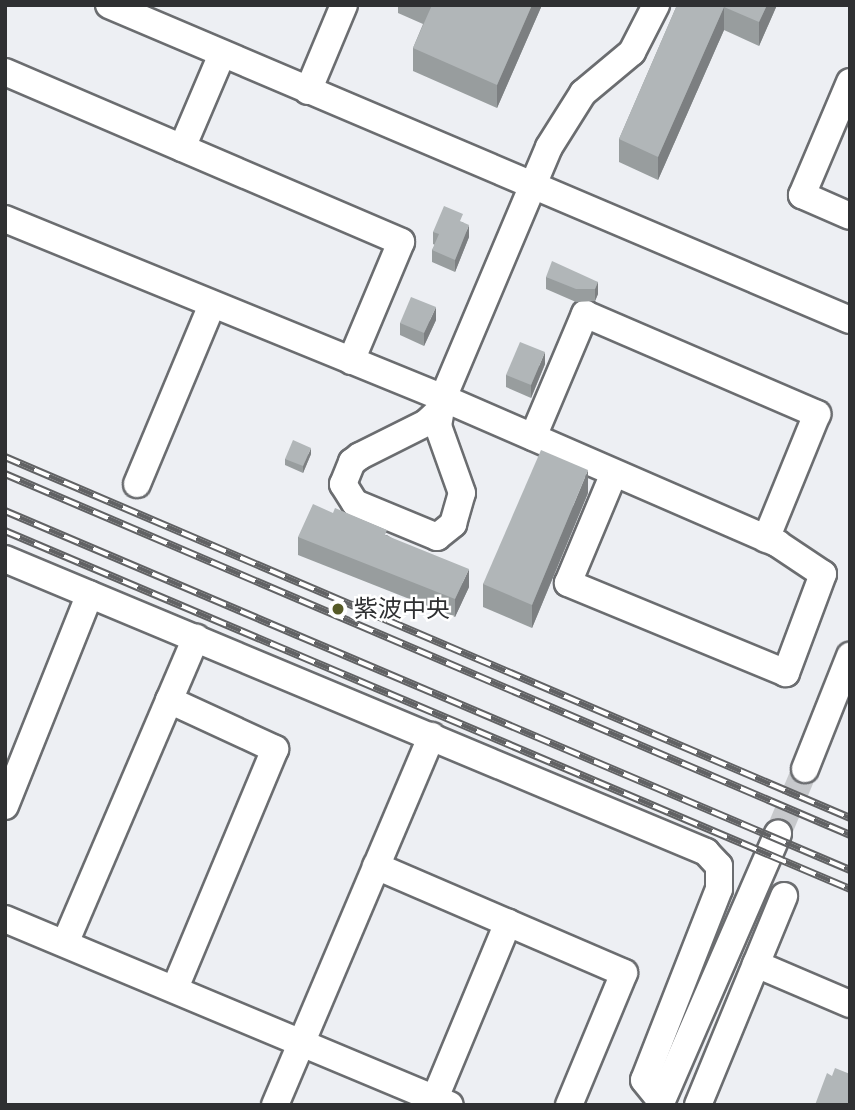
<!DOCTYPE html>
<meta charset="utf-8">
<style>
body{margin:0}
#map{position:relative;width:855px;height:1110px;overflow:hidden;background:#edeff3;font-family:Mulish,"Noto Sans JP",sans-serif}
div>[style]{position:absolute}
.minor-tunnel>*{height:26px;margin-top:-13px;transform-origin:0;background:repeating-linear-gradient(90deg,#c7c9cc 0 26px,transparent 0 39px)}
.roads{filter:drop-shadow(2px 0 #6b6d70) drop-shadow(-2px 0 #6b6d70) drop-shadow(0 2px #6b6d70) drop-shadow(0 -2px #6b6d70)}
.minor>*{height:26px;margin:-13px;padding:0 13px;transform-origin:13px;border-radius:13px;background:#fff}
.rail>*{height:8px;margin-top:-4px;transform-origin:0;background:repeating-linear-gradient(90deg,#fff 0 16px,#616264 0 32px);box-sizing:border-box;border-block:2px solid #616264}
.wall>*{inset:0;background:#989d9e}
.shaded-wall>*{inset:0;background:#7c7f81}
.building>*{inset:0;background:#b1b6b8}
.dots>*{width:19px;height:19px;translate:-50% -50%;box-sizing:border-box;border:4px solid #fff;border-radius:50%}
span{translate:-50% -50%;white-space:nowrap;text-align:center;line-height:1.15;-webkit-text-stroke:5px #fff;paint-order:stroke}
.poi-label{font-size:24px;color:#2f3032}
.left{translate:0 -50%;text-align:left}
.frame{position:absolute;inset:0;border:7px solid #2f3032;pointer-events:none}
</style>
<div id="map">
<div class="minor-tunnel">
<div style="left:778px;top:834px;width:70px;rotate:-67.4deg"></div>
</div>
<div class="roads">
<div class="minor">
<div style="left:109px;top:5px;width:805px;rotate:23.03deg"></div>
<div style="left:5px;top:72px;width:431px;rotate:23.2deg"></div>
<div style="left:401px;top:242px;width:129px;rotate:112.8deg"></div>
<div style="left:850px;top:82px;width:123px;rotate:113deg"></div>
<div style="left:802px;top:195px;width:52px;rotate:23.6deg"></div>
<div style="left:308px;top:91px;width:93px;rotate:-67.3deg"></div>
<div style="left:182px;top:148px;width:102px;rotate:-66.9deg"></div>
<div style="left:5px;top:219px;width:473px;rotate:22.2deg"></div>
<div style="left:443px;top:398px;width:365px;rotate:23.5deg"></div>
<div style="left:778px;top:544px;width:54px;rotate:33.7deg"></div>
<div style="left:823px;top:574px;width:106px;rotate:110.5deg"></div>
<div style="left:786px;top:673px;width:236px;rotate:-157.6deg"></div>
<div style="left:568px;top:583px;width:119px;rotate:-67.3deg"></div>
<div style="left:440px;top:410px;width:19px;rotate:137deg"></div>
<div style="left:426px;top:423px;width:74px;rotate:153.4deg"></div>
<div style="left:360px;top:456px;width:10px;rotate:143deg"></div>
<div style="left:352px;top:462px;width:24px;rotate:112deg"></div>
<div style="left:343px;top:484px;width:22px;rotate:58deg"></div>
<div style="left:355px;top:503px;width:89px;rotate:22.5deg"></div>
<div style="left:437px;top:537px;width:21px;rotate:-39deg"></div>
<div style="left:453px;top:524px;width:32px;rotate:-74deg"></div>
<div style="left:462px;top:493px;width:71px;rotate:-109.7deg"></div>
<div style="left:438px;top:426px;width:28px;rotate:-80deg"></div>
<div style="left:443px;top:398px;width:272px;rotate:-67.1deg"></div>
<div style="left:549px;top:147px;width:64px;rotate:-57.8deg"></div>
<div style="left:583px;top:93px;width:64px;rotate:-39.9deg"></div>
<div style="left:632px;top:52px;width:53px;rotate:-62.9deg"></div>
<div style="left:533px;top:437px;width:134px;rotate:-67.1deg"></div>
<div style="left:585px;top:314px;width:253px;rotate:23.3deg"></div>
<div style="left:817px;top:414px;width:135px;rotate:112.2deg"></div>
<div style="left:137px;top:484px;width:194px;rotate:-67.3deg"></div>
<div style="left:5px;top:559px;width:760px;rotate:22.68deg"></div>
<div style="left:706px;top:852px;width:19px;rotate:47deg"></div>
<div style="left:719px;top:866px;width:23px;rotate:90deg"></div>
<div style="left:719px;top:889px;width:205px;rotate:111.4deg"></div>
<div style="left:644px;top:1080px;width:28px;rotate:51deg"></div>
<div style="left:169px;top:700px;width:117px;rotate:24.8deg"></div>
<div style="left:275px;top:749px;width:259px;rotate:112.7deg"></div>
<div style="left:805px;top:769px;width:122px;rotate:-68.3deg"></div>
<div style="left:5px;top:806px;width:228px;rotate:-68.2deg"></div>
<div style="left:376px;top:866px;width:270px;rotate:23.3deg"></div>
<div style="left:624px;top:973px;width:143px;rotate:112.6deg"></div>
<div style="left:5px;top:919px;width:482px;rotate:22.7deg"></div>
<div style="left:66px;top:941px;width:330px;rotate:-66.8deg"></div>
<div style="left:756px;top:964px;width:102px;rotate:23.1deg"></div>
<div style="left:435px;top:1098px;width:190px;rotate:-67.4deg"></div>
<div style="left:275px;top:1105px;width:401px;rotate:-67deg"></div>
<div style="left:660px;top:1105px;width:296px;rotate:-66.5deg"></div>
<div style="left:698px;top:1105px;width:226px;rotate:-67.6deg"></div>
</div>
</div>
<div class="rail">
<div style="left:5px;top:457px;width:919px;rotate:23.13deg"></div>
<div style="left:5px;top:474px;width:919px;rotate:23.13deg"></div>
<div style="left:5px;top:511px;width:918px;rotate:23.02deg"></div>
<div style="left:5px;top:531px;width:918px;rotate:22.96deg"></div>
</div>
<div class="wall">
<div style="clip-path:polygon(398px 5px,542px 5px,497px 108px,413px 71px,413px 48px,423px 24px,398px 13px)"></div>
<div style="clip-path:polygon(677px 5px,777px 5px,759px 46px,724px 30px,658px 180px,619px 162px,619px 139px)"></div>
<div style="clip-path:polygon(463px 222px,469px 237px,455px 272px,432px 262px,432px 250px,435px 245px,433px 244px,433px 232px)"></div>
<div style="clip-path:polygon(546px 277px,598px 282px,598px 294px,595px 301px,576px 302px,546px 289px)"></div>
<div style="clip-path:polygon(436px 320px,424px 346px,400px 335px,400px 323px)"></div>
<div style="clip-path:polygon(545px 364px,531px 398px,506px 387px,506px 375px)"></div>
<div style="clip-path:polygon(311px 454px,303px 473px,285px 465px,285px 459px)"></div>
<div style="clip-path:polygon(588px 493px,532px 628px,483px 607px,483px 584px)"></div>
<div style="clip-path:polygon(387px 535px,469px 587px,455px 617px,298px 555px,298px 537px)"></div>
</div>
<div class="shaded-wall">
<div style="clip-path:polygon(532px 5px,542px 5px,497px 108px,497px 85px)"></div>
<div style="clip-path:polygon(767px 5px,777px 5px,759px 46px,759px 22px)"></div>
<div style="clip-path:polygon(724px 7px,724px 30px,658px 180px,658px 157px)"></div>
<div style="clip-path:polygon(469px 225px,469px 237px,455px 272px,455px 260px)"></div>
<div style="clip-path:polygon(598px 282px,598px 294px,595px 301px,595px 289px)"></div>
<div style="clip-path:polygon(436px 307px,436px 320px,424px 346px,424px 333px)"></div>
<div style="clip-path:polygon(545px 352px,545px 364px,531px 398px,531px 385px)"></div>
<div style="clip-path:polygon(311px 448px,311px 454px,303px 473px,303px 466px)"></div>
<div style="clip-path:polygon(588px 470px,588px 493px,532px 628px,532px 605px)"></div>
<div style="clip-path:polygon(469px 569px,469px 587px,455px 617px,455px 599px)"></div>
</div>
<div class="building">
<div style="clip-path:polygon(432px 5px,532px 5px,497px 85px,413px 48px)"></div>
<div style="clip-path:polygon(677px 5px,767px 5px,759px 22px,724px 7px,658px 157px,619px 139px)"></div>
<div style="clip-path:polygon(444px 206px,463px 214px,460px 221px,469px 225px,455px 260px,432px 250px,439px 234px,433px 232px)"></div>
<div style="clip-path:polygon(552px 261px,598px 282px,595px 289px,576px 289px,546px 277px)"></div>
<div style="clip-path:polygon(411px 297px,436px 307px,424px 333px,400px 323px)"></div>
<div style="clip-path:polygon(520px 342px,545px 352px,531px 385px,506px 375px)"></div>
<div style="clip-path:polygon(293px 440px,311px 448px,303px 466px,285px 459px)"></div>
<div style="clip-path:polygon(541px 450px,588px 470px,532px 605px,483px 584px)"></div>
<div style="clip-path:polygon(313px 504px,333px 513px,335px 508px,387px 530px,385px 535px,469px 569px,455px 599px,298px 537px)"></div>
<div style="clip-path:polygon(835px 1068px,850px 1074px,850px 1105px,815px 1105px,827px 1073px,832px 1076px)"></div>
</div>
<div class="dots">
<div style="left:338px;top:609px;background:#565a27"></div>
</div>
<div class="poi-label">
<span class="left" style="left:354px;top:609px">紫波中央</span>
</div>
<div class="frame"></div>
</div>
